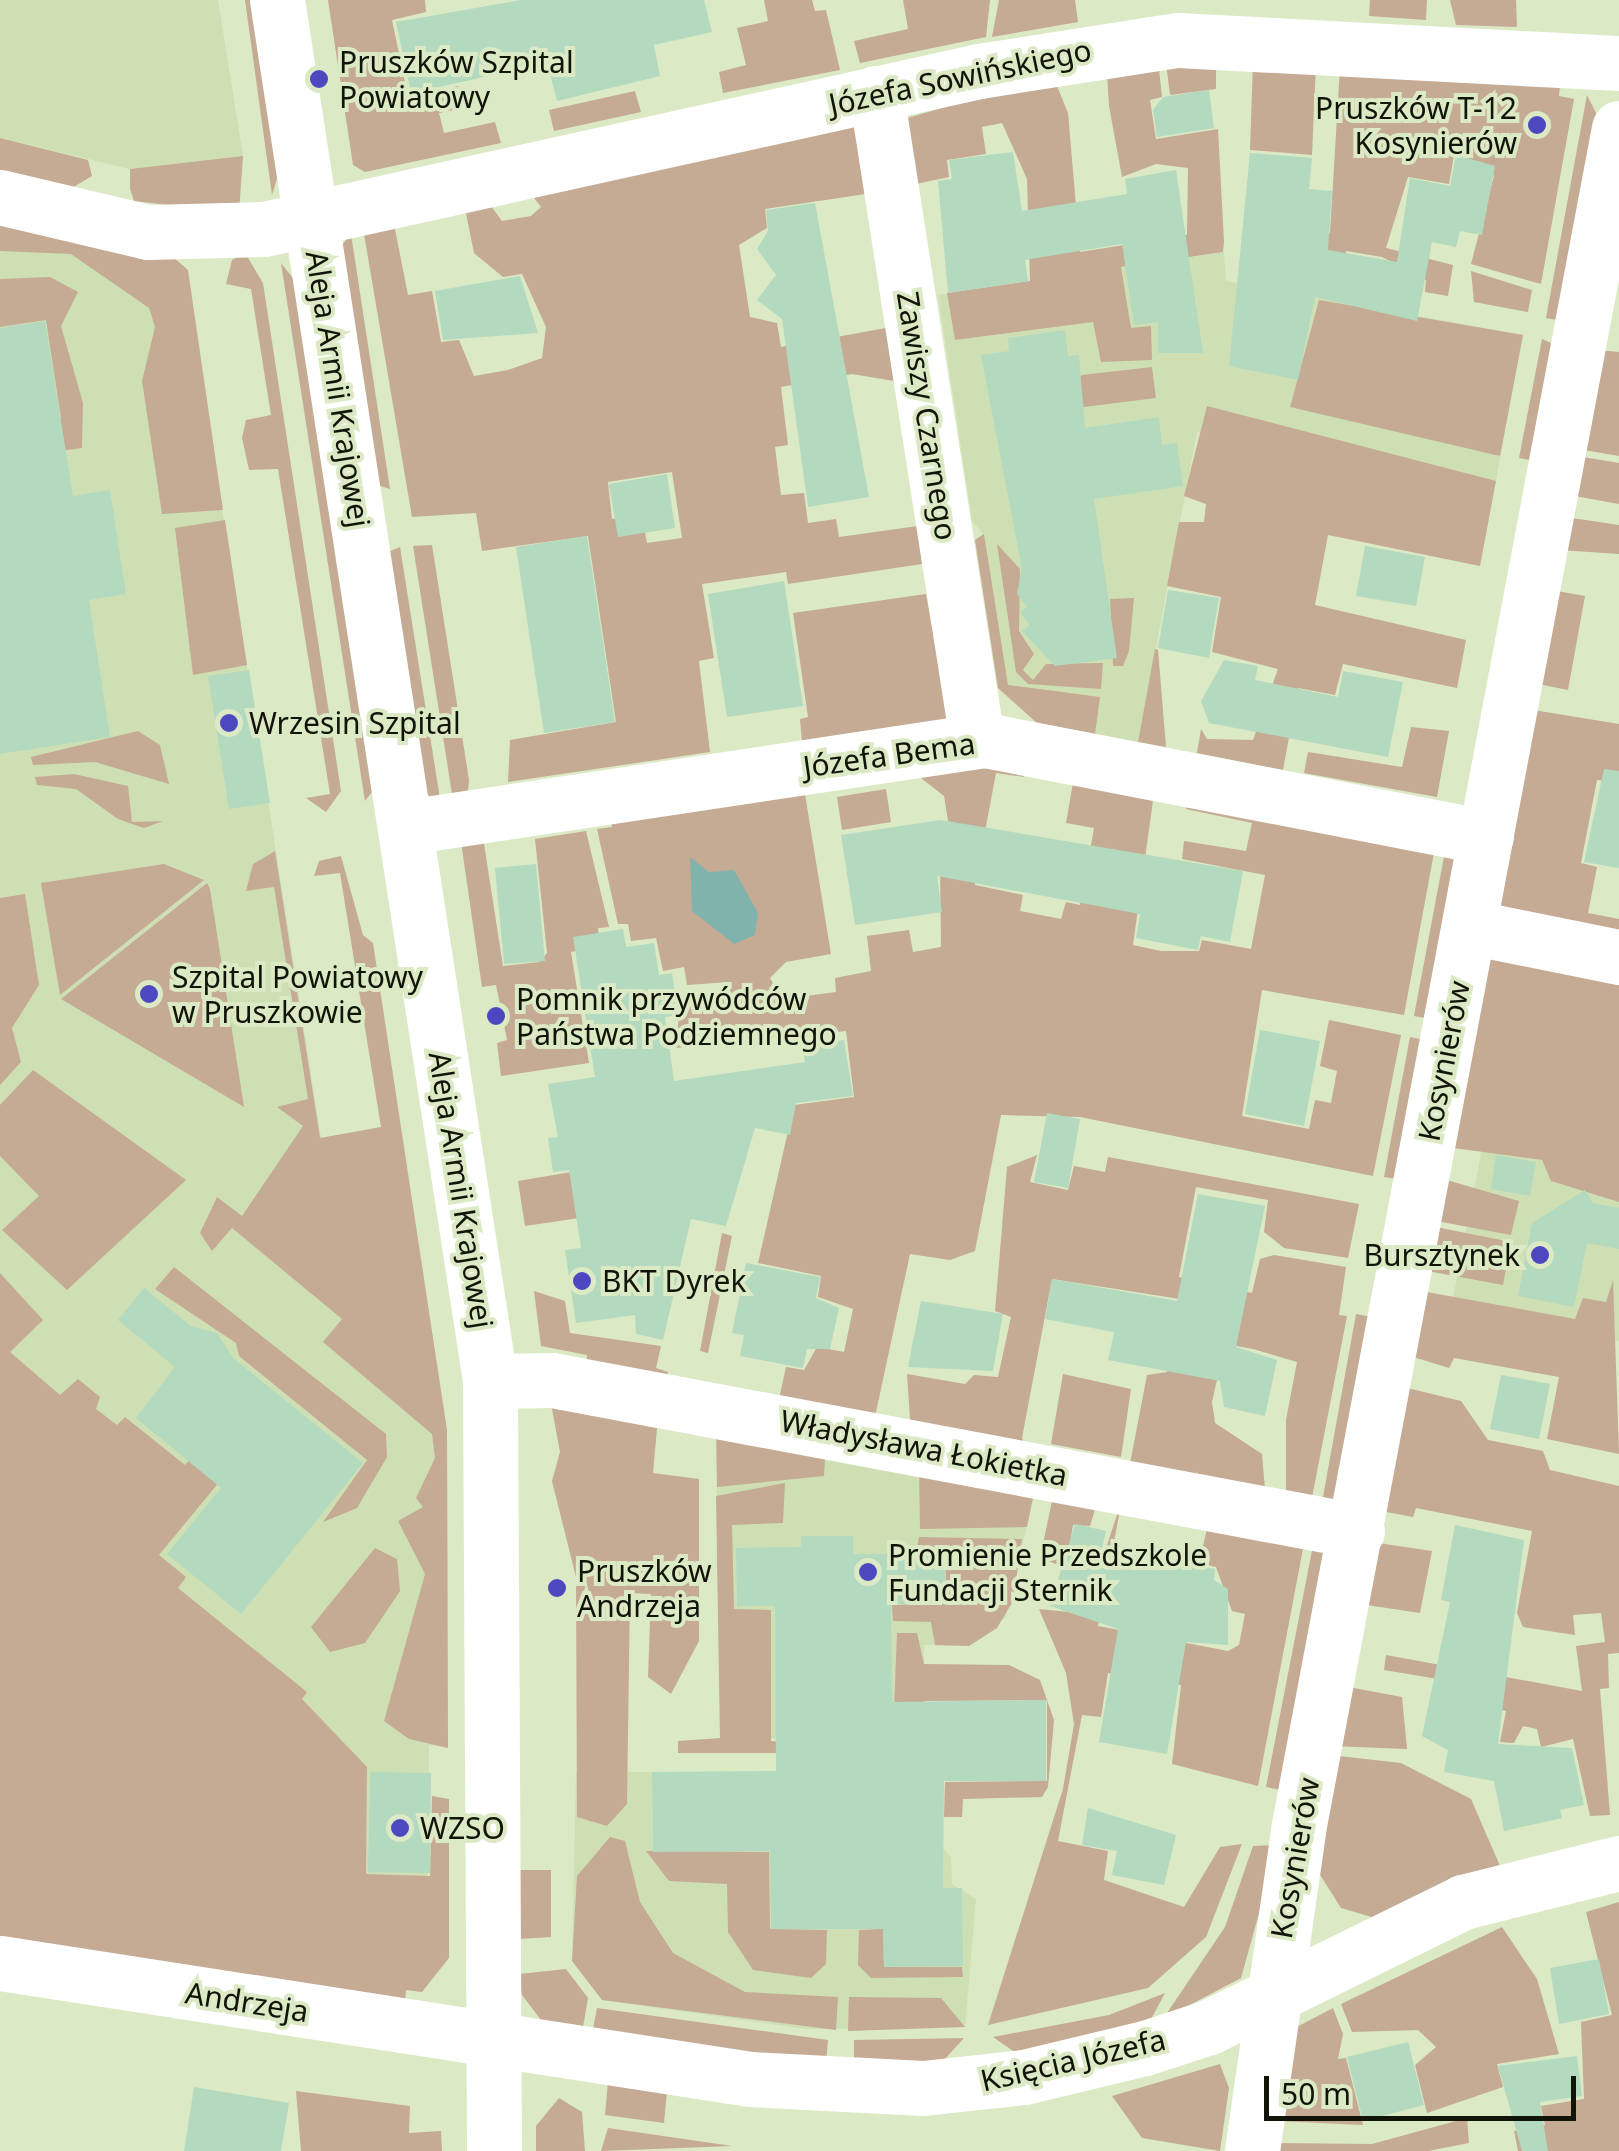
<!DOCTYPE html>
<meta charset="utf-8">
<style>
body{margin:0}
#map{position:relative;width:1619px;height:2151px;overflow:hidden;background:#dbe9c5;font-family:"Noto Sans",sans-serif}
div>[style]{position:absolute}
.built>*{inset:0;background:#cfdfb4}
.green>*{inset:0;background:#c5aa94}
.water>*{inset:0;background:#81b3ad}
.building>*{inset:0;background:#b3d9bf}
.minor>*{height:55px;margin:-27.5px;padding:0 27.5px;transform-origin:27.5px;border-radius:27.5px;background:#fff}
.dots>*{width:28px;height:28px;translate:-50% -50%;box-sizing:border-box;border:5px solid #dbe9c5;border-radius:50%}
span{translate:-50% -50%;white-space:nowrap;text-align:center;line-height:1.15;-webkit-text-stroke:8px #dbe9c5;paint-order:stroke}
.poi-label{font-size:30px;color:#111509}
.left{translate:0 -50%;text-align:left}
.right{translate:-100% -50%;text-align:right}
.street-label{font-size:30px;color:#111509}
.scale{position:absolute;left:1264px;top:2076px;width:312px;height:45px;box-sizing:border-box;border:5px solid #111509;border-top:0;padding-left:12px;font-size:30px;line-height:35px;white-space:nowrap;color:#111509;-webkit-text-stroke:8px #dbe9c5;paint-order:stroke}
</style>
<div id="map">
<div class="built">
<div style="clip-path:polygon(0 0,218px 0,243px 156px,130px 169px,0 138px)"></div>
<div style="clip-path:polygon(0 231px,186px 279px,355px 1354px,447px 1430px,448px 1748px,429px 1745px,427px 1935px,0 1905px)"></div>
<div style="clip-path:polygon(1224px 252px,1226px 281px,1523px 335px,1494px 491px,1197px 432px,1138px 742px,1037px 723px,998px 688px,975px 540px,983px 534px,972px 521px,938px 295px)"></div>
<div style="clip-path:polygon(1483px 1143px,1619px 1171px,1619px 1341px,1451px 1309px)"></div>
<div style="clip-path:polygon(716px 1439px,1033px 1499px,1006px 1617px,969px 1646px,924px 1645px,924px 1736px,720px 1739px)"></div>
<div style="clip-path:polygon(576px 1772px,652px 1772px,653px 1852px,941px 1846px,951px 1857px,952px 1884px,976px 1899px,965px 2027px,807px 2029px,602px 2000px,572px 1961px)"></div>
</div>
<div class="green">
<div style="clip-path:polygon(245px 0,254px 0,279px 172px,272px 195px)"></div>
<div style="clip-path:polygon(328px 0,425px 0,426px 12px,392px 20px,408px 97px,458px 86px,463px 108px,439px 113px,444px 133px,495px 122px,501px 143px,365px 172px,353px 165px)"></div>
<div style="clip-path:polygon(764px 0,812px 0,815px 11px,826px 10px,840px 70px,723px 93px,719px 72px,746px 65px,737px 28px,768px 21px)"></div>
<div style="clip-path:polygon(903px 0,990px 0,986px 37px,860px 63px,854px 41px,908px 29px)"></div>
<div style="clip-path:polygon(999px 0,1075px 0,1078px 22px,992px 37px)"></div>
<div style="clip-path:polygon(1370px 0,1427px 0,1426px 20px,1369px 16px)"></div>
<div style="clip-path:polygon(1450px 0,1516px 0,1517px 27px,1456px 25px)"></div>
<div style="clip-path:polygon(1216px 62px,1216px 89px,1170px 95px,1166px 63px)"></div>
<div style="clip-path:polygon(1253px 62px,1316px 65px,1312px 155px,1250px 150px)"></div>
<div style="clip-path:polygon(1340px 67px,1560px 85px,1559px 96px,1574px 99px,1541px 284px,1471px 264px,1494px 176px,1487px 164px,1454px 155px,1449px 184px,1408px 177px,1386px 248px,1453px 265px,1448px 296px,1425px 292px,1426px 280px,1382px 257px,1346px 251px,1344px 262px,1245px 226px,1330px 233px)"></div>
<div style="clip-path:polygon(1159px 69px,1162px 97px,1150px 100px,1156px 139px,1218px 129px,1224px 242px,1223px 252px,1121px 267px,1131px 328px,1151px 326px,1152px 360px,1101px 362px,1093px 322px,955px 340px,947px 293px,1030px 281px,1027px 179px,1002px 123px,982px 127px,986px 154px,947px 160px,949px 177px,906px 186px,904px 119px,1053px 76px,1068px 113px,1080px 252px,1187px 235px,1188px 168px,1156px 164px,1122px 177px,1109px 106px,1107px 74px)"></div>
<div style="clip-path:polygon(635px 91px,641px 112px,554px 131px,549px 110px)"></div>
<div style="clip-path:polygon(1587px 95px,1601px 123px,1567px 322px,1546px 318px)"></div>
<div style="clip-path:polygon(evenodd,853px 123px,879px 192px,765px 209px,767px 228px,739px 245px,750px 317px,777px 323px,781px 347px,886px 328px,894px 381px,852px 374px,781px 387px,788px 445px,775px 447px,781px 495px,804px 493px,808px 523px,836px 519px,839px 537px,918px 526px,922px 564px,788px 584px,786px 572px,702px 584px,714px 658px,699px 661px,710px 752px,508px 782px,510px 740px,616px 722px,588px 536px,482px 551px,476px 513px,412px 517px,363px 228px,393px 219px,408px 295px,432px 291px,441px 342px,459px 340px,474px 376px,508px 370px,542px 358px,546px 327px,522px 274px,503px 277px,474px 253px,464px 204px,486px 199px,502px 221px,531px 216px,541px 207px,528px 190px,853px 123px,672px 472px,682px 538px,647px 543px,642px 515px,612px 519px,608px 482px,672px 472px)"></div>
<div style="clip-path:polygon(0 138px,88px 160px,92px 176px,65px 192px,0 176px)"></div>
<div style="clip-path:polygon(243px 156px,239px 213px,134px 201px,130px 189px,130px 169px)"></div>
<div style="clip-path:polygon(0 216px,173px 257px,188px 270px,223px 510px,162px 514px,142px 381px,155px 327px,149px 308px,71px 254px,0 251px)"></div>
<div style="clip-path:polygon(351px 234px,390px 489px,374px 484px,338px 250px)"></div>
<div style="clip-path:polygon(245px 253px,263px 283px,341px 791px,326px 812px,306px 798px,330px 794px,278px 469px,249px 470px,242px 438px,246px 420px,271px 415px,251px 289px,226px 284px,232px 260px)"></div>
<div style="clip-path:polygon(281px 263px,296px 282px,372px 792px,365px 801px)"></div>
<div style="clip-path:polygon(1471px 271px,1532px 290px,1528px 312px,1474px 302px)"></div>
<div style="clip-path:polygon(50px 277px,78px 292px,61px 326px,83px 403px,82px 448px,8px 458px,61px 418px,46px 320px,0 327px,0 279px)"></div>
<div style="clip-path:polygon(1319px 300px,1523px 335px,1500px 456px,1290px 407px)"></div>
<div style="clip-path:polygon(1542px 339px,1562px 348px,1541px 462px,1519px 458px)"></div>
<div style="clip-path:polygon(1596px 350px,1619px 352px,1619px 456px,1578px 449px)"></div>
<div style="clip-path:polygon(1152px 367px,1156px 398px,1076px 408px,1073px 383px,1082px 375px)"></div>
<div style="clip-path:polygon(1207px 406px,1496px 481px,1480px 566px,1328px 535px,1315px 605px,1466px 640px,1457px 688px,1343px 664px,1335px 695px,1298px 688px,1283px 770px,1197px 753px,1201px 729px,1207px 739px,1253px 740px,1278px 669px,1212px 652px,1221px 597px,1167px 586px,1179px 522px,1204px 522px,1206px 504px,1184px 496px)"></div>
<div style="clip-path:polygon(1577px 456px,1619px 463px,1619px 504px,1569px 495px)"></div>
<div style="clip-path:polygon(1565px 517px,1619px 525px,1619px 554px,1559px 550px)"></div>
<div style="clip-path:polygon(225px 520px,247px 665px,193px 675px,175px 528px)"></div>
<div style="clip-path:polygon(984px 534px,1008px 685px,1100px 697px,1095px 734px,1037px 723px,998px 688px,975px 540px)"></div>
<div style="clip-path:polygon(997px 544px,1020px 569px,1019px 631px,1034px 654px,1023px 670px,1033px 680px,1046px 664px,1103px 663px,1101px 689px,1028px 684px,1016px 672px)"></div>
<div style="clip-path:polygon(432px 545px,469px 780px,468px 791px,452px 794px,413px 546px)"></div>
<div style="clip-path:polygon(400px 547px,441px 805px,425px 793px,386px 553px)"></div>
<div style="clip-path:polygon(1551px 590px,1585px 596px,1568px 690px,1533px 683px)"></div>
<div style="clip-path:polygon(926px 594px,948px 719px,802px 742px,800px 719px,808px 717px,793px 613px)"></div>
<div style="clip-path:polygon(1134px 598px,1129px 651px,1123px 666px,1113px 666px,1110px 599px)"></div>
<div style="clip-path:polygon(1155px 649px,1158px 650px,1166px 747px,1138px 742px)"></div>
<div style="clip-path:polygon(1527px 709px,1619px 724px,1619px 782px,1597px 780px,1581px 863px,1597px 867px,1588px 913px,1619px 919px,1619px 943px,1499px 908px)"></div>
<div style="clip-path:polygon(1411px 727px,1449px 731px,1437px 797px,1304px 773px,1308px 752px,1402px 767px)"></div>
<div style="clip-path:polygon(138px 731px,160px 745px,169px 784px,95px 762px,33px 765px,31px 757px)"></div>
<div style="clip-path:polygon(927px 760px,1025px 769px,1024px 777px,996px 773px,975px 885px,1023px 895px,1020px 911px,1061px 919px,1066px 902px,1080px 905px,1094px 828px,1066px 823px,1075px 771px,1155px 786px,1133px 945px,1161px 951px,1199px 951px,1202px 940px,1251px 949px,1265px 875px,1182px 859px,1184px 841px,1246px 851px,1252px 823px,1186px 809px,1189px 793px,1436px 842px,1404px 1015px,1262px 990px,1242px 1116px,1309px 1129px,1315px 1100px,1331px 1103px,1337px 1071px,1320px 1066px,1329px 1020px,1401px 1035px,1373px 1176px,1080px 1117px,1001px 1115px,975px 1251px,950px 1260px,910px 1254px,873px 1426px,777px 1408px,786px 1367px,804px 1370px,817px 1347px,844px 1352px,853px 1309px,818px 1297px,821px 1276px,758px 1263px,794px 1105px,854px 1097px,846px 1031px,675px 1048px,681px 1000px,729px 993px,729px 982px,687px 985px,684px 967px,663px 971px,656px 938px,631px 941px,628px 924px,618px 924px,597px 829px,612px 827px,609px 811px,803px 782px,831px 954px,786px 962px,770px 978px,783px 999px,836px 992px,835px 978px,871px 971px,867px 936px,909px 930px,913px 952px,941px 947px,940px 865px,955px 863px,944px 796px,921px 778px)"></div>
<div style="clip-path:polygon(74px 774px,128px 786px,132px 822px,163px 821px,144px 828px,118px 819px,76px 789px,37px 785px,35px 777px)"></div>
<div style="clip-path:polygon(886px 789px,891px 822px,842px 830px,837px 797px)"></div>
<div style="clip-path:polygon(482px 831px,503px 966px,539px 962px,547px 953px,535px 839px,586px 831px,609px 927px,598px 928px,600px 947px,571px 952px,589px 1063px,501px 1076px,497px 1043px,507px 1040px,496px 985px,482px 987px,460px 835px)"></div>
<div style="clip-path:polygon(1446px 846px,1460px 863px,1436px 1020px,1414px 1016px)"></div>
<div style="clip-path:polygon(275px 851px,320px 1138px,381px 1127px,340px 873px,314px 876px,319px 861px,341px 856px,363px 935px,373px 943px,447px 1430px,448px 1748px,409px 1739px,384px 1721px,425px 1574px,398px 1521px,423px 1507px,416px 1498px,435px 1458px,432px 1434px,323px 1342px,342px 1319px,232px 1228px,212px 1251px,200px 1233px,217px 1197px,242px 1216px,303px 1126px,277px 1107px,308px 1099px,274px 887px,246px 891px,253px 864px)"></div>
<div style="clip-path:polygon(164px 864px,204px 880px,60px 995px,41px 883px)"></div>
<div style="clip-path:polygon(207px 883px,210px 889px,244px 1107px,61px 999px)"></div>
<div style="clip-path:polygon(25px 894px,39px 985px,12px 1028px,21px 1062px,0 1085px,0 898px)"></div>
<div style="clip-path:polygon(1485px 957px,1619px 970px,1619px 1202px,1551px 1181px,1542px 1160px,1446px 1147px)"></div>
<div style="clip-path:polygon(1410px 1037px,1431px 1041px,1404px 1180px,1384px 1177px)"></div>
<div style="clip-path:polygon(33px 1070px,186px 1180px,67px 1290px,2px 1230px,39px 1196px,0 1156px,0 1105px)"></div>
<div style="clip-path:polygon(1037px 1155px,1030px 1182px,1068px 1190px,1074px 1166px,1105px 1172px,1108px 1157px,1359px 1204px,1348px 1258px,1284px 1248px,1264px 1232px,1268px 1200px,1196px 1187px,1179px 1277px,1252px 1293px,1260px 1259px,1274px 1255px,1346px 1267px,1339px 1315px,1347px 1316px,1310px 1508px,1286px 1504px,1286px 1420px,1297px 1362px,1253px 1349px,1225px 1344px,1212px 1402px,1215px 1423px,1262px 1454px,1266px 1501px,1195px 1487px,1197px 1471px,1188px 1486px,1128px 1474px,1147px 1375px,1167px 1372px,1180px 1299px,1052px 1279px,1022px 1438px,1028px 1455px,911px 1433px,907px 1374px,965px 1384px,974px 1375px,998px 1377px,1011px 1317px,995px 1311px,1007px 1167px)"></div>
<div style="clip-path:polygon(619px 1164px,627px 1211px,525px 1226px,518px 1181px)"></div>
<div style="clip-path:polygon(1440px 1178px,1519px 1201px,1511px 1235px,1431px 1220px)"></div>
<div style="clip-path:polygon(1431px 1226px,1511px 1242px,1503px 1285px,1422px 1270px)"></div>
<div style="clip-path:polygon(722px 1233px,732px 1236px,708px 1353px,700px 1351px)"></div>
<div style="clip-path:polygon(174px 1267px,386px 1434px,387px 1457px,357px 1508px,323px 1522px,367px 1460px,239px 1356px,236px 1343px,155px 1289px)"></div>
<div style="clip-path:polygon(0 1273px,43px 1320px,10px 1352px,60px 1395px,78px 1379px,100px 1397px,96px 1409px,117px 1425px,125px 1417px,185px 1465px,224px 1418px,253px 1441px,159px 1555px,186px 1577px,178px 1588px,307px 1692px,302px 1699px,367px 1767px,366px 1874px,430px 1876px,432px 1796px,449px 1799px,449px 1958px,422px 1992px,406px 1990px,405px 2004px,0 1942px)"></div>
<div style="clip-path:polygon(1613px 1280px,1619px 1454px,1547px 1439px,1559px 1377px,1454px 1358px,1449px 1368px,1407px 1355px,1421px 1291px,1575px 1319px,1583px 1298px,1606px 1302px)"></div>
<div style="clip-path:polygon(534px 1291px,565px 1301px,570px 1333px,661px 1346px,656px 1368px,668px 1372px,665px 1387px,586px 1371px,587px 1355px,541px 1346px)"></div>
<div style="clip-path:polygon(1356px 1314px,1378px 1318px,1348px 1491px,1321px 1508px)"></div>
<div style="clip-path:polygon(1063px 1374px,1131px 1389px,1121px 1457px,1051px 1444px)"></div>
<div style="clip-path:polygon(1399px 1386px,1461px 1401px,1488px 1440px,1543px 1451px,1550px 1470px,1619px 1486px,1619px 1653px,1608px 1654px,1609px 1688px,1600px 1689px,1610px 1815px,1590px 1816px,1573px 1739px,1541px 1747px,1537px 1729px,1523px 1726px,1514px 1743px,1500px 1742px,1506px 1711px,1454px 1702px,1456px 1682px,1384px 1670px,1386px 1655px,1582px 1691px,1576px 1646px,1605px 1642px,1601px 1613px,1573px 1615px,1575px 1635px,1523px 1627px,1517px 1613px,1532px 1531px,1416px 1508px,1413px 1517px,1376px 1510px)"></div>
<div style="clip-path:polygon(549px 1393px,699px 1436px,657px 1428px,653px 1473px,699px 1479px,699px 1641px,671px 1694px,648px 1677px,651px 1594px,630px 1593px,627px 1804px,607px 1826px,577px 1817px,576px 1577px,552px 1481px,560px 1452px)"></div>
<div style="clip-path:polygon(716px 1422px,826px 1444px,824px 1476px,717px 1487px)"></div>
<div style="clip-path:polygon(919px 1464px,1036px 1483px,1027px 1527px,920px 1529px)"></div>
<div style="clip-path:polygon(785px 1483px,783px 1523px,732px 1525px,734px 1609px,771px 1610px,771px 1741px,785px 1742px,785px 1753px,678px 1753px,678px 1741px,720px 1738px,716px 1496px)"></div>
<div style="clip-path:polygon(1055px 1487px,1099px 1496px,1090px 1526px,1073px 1525px,1068px 1556px,1101px 1563px,1122px 1500px,1098px 1626px,1228px 1651px,1239px 1645px,1245px 1614px,1232px 1611px,1216px 1567px,1199px 1563px,1210px 1516px,1306px 1533px,1258px 1786px,1172px 1764px,1181px 1685px,1108px 1673px,1101px 1717px,1082px 1715px,1058px 1841px,1108px 1851px,1104px 1880px,1184px 1907px,1220px 1847px,1242px 1844px,1206px 1937px,1148px 1988px,988px 2025px,1063px 1789px,1074px 1724px,1066px 1673px,1039px 1609px,1080px 1613px,1088px 1576px,1040px 1558px)"></div>
<div style="clip-path:polygon(1315px 1535px,1326px 1544px,1289px 1792px,1266px 1787px)"></div>
<div style="clip-path:polygon(919px 1537px,1022px 1539px,1013px 1601px,997px 1628px,969px 1646px,935px 1645px,931px 1622px,893px 1621px,892px 1605px,947px 1604px,945px 1553px,916px 1553px)"></div>
<div style="clip-path:polygon(1371px 1542px,1432px 1551px,1420px 1613px,1360px 1604px)"></div>
<div style="clip-path:polygon(375px 1548px,397px 1559px,400px 1591px,365px 1643px,330px 1652px,311px 1627px)"></div>
<div style="clip-path:polygon(897px 1633px,917px 1633px,924px 1664px,1009px 1665px,1040px 1680px,1054px 1720px,1048px 1787px,1042px 1797px,963px 1799px,962px 1817px,944px 1817px,945px 1782px,1047px 1781px,1047px 1700px,924px 1701px,924px 1730px,893px 1736px)"></div>
<div style="clip-path:polygon(1343px 1686px,1402px 1697px,1407px 1749px,1331px 1746px)"></div>
<div style="clip-path:polygon(1330px 1755px,1401px 1763px,1471px 1799px,1500px 1866px,1375px 1918px,1341px 1908px,1317px 1870px)"></div>
<div style="clip-path:polygon(610px 1837px,625px 1841px,640px 1902px,673px 1953px,745px 1992px,838px 1997px,836px 2030px,602px 2000px,572px 1961px,577px 1876px)"></div>
<div style="clip-path:polygon(1278px 1845px,1241px 1978px,1163px 2019px,1225px 1927px,1253px 1846px)"></div>
<div style="clip-path:polygon(646px 1851px,769px 1852px,770px 1929px,827px 1930px,826px 1964px,811px 1978px,753px 1970px,728px 1932px,727px 1884px,669px 1881px)"></div>
<div style="clip-path:polygon(519px 1870px,551px 1870px,551px 1937px,519px 1939px)"></div>
<div style="clip-path:polygon(1619px 1902px,1619px 2151px,1518px 2151px,1514px 2131px,1545px 2125px,1541px 2106px,1584px 2099px,1581px 2022px,1612px 2015px,1586px 1912px)"></div>
<div style="clip-path:polygon(1502px 1927px,1537px 1979px,1559px 2054px,1497px 2064px,1503px 2087px,1427px 2113px,1415px 2065px,1436px 2047px,1418px 2030px,1352px 2032px,1341px 2004px)"></div>
<div style="clip-path:polygon(883px 1929px,884px 1967px,962px 1967px,963px 1977px,871px 1978px,858px 1965px,859px 1930px)"></div>
<div style="clip-path:polygon(566px 1969px,588px 1998px,582px 2033px,544px 2024px,522px 1995px,519px 1974px)"></div>
<div style="clip-path:polygon(1165px 1993px,1149px 2023px,1019px 2055px,993px 2037px,1109px 2015px)"></div>
<div style="clip-path:polygon(849px 1997px,941px 1998px,965px 2027px,848px 2031px)"></div>
<div style="clip-path:polygon(597px 2008px,828px 2040px,826px 2064px,592px 2034px)"></div>
<div style="clip-path:polygon(1333px 2008px,1343px 2034px,1338px 2059px,1346px 2058px,1363px 2125px,1277px 2121px,1293px 2029px)"></div>
<div style="clip-path:polygon(964px 2038px,944px 2060px,854px 2066px,854px 2040px)"></div>
<div style="clip-path:polygon(1220px 2064px,1229px 2088px,1220px 2151px,1142px 2138px,1112px 2096px)"></div>
<div style="clip-path:polygon(608px 2082px,667px 2091px,664px 2123px,605px 2115px)"></div>
<div style="clip-path:polygon(296px 2091px,410px 2106px,409px 2133px,441px 2131px,442px 2151px,301px 2151px)"></div>
<div style="clip-path:polygon(559px 2098px,582px 2112px,585px 2151px,536px 2151px,536px 2126px)"></div>
<div style="clip-path:polygon(1467px 2118px,1469px 2143px,1428px 2151px,1271px 2151px,1273px 2143px,1372px 2144px)"></div>
<div style="clip-path:polygon(608px 2128px,732px 2146px,601px 2151px)"></div>
</div>
<div class="water">
<div style="clip-path:polygon(690px 857px,709px 872px,734px 870px,758px 913px,755px 935px,734px 944px,692px 911px)"></div>
</div>
<div class="building">
<div style="clip-path:polygon(521px 0,704px 0,712px 32px,654px 45px,660px 76px,557px 101px,547px 63px,411px 93px,396px 22px)"></div>
<div style="clip-path:polygon(1209px 90px,1214px 128px,1157px 137px,1153px 110px,1163px 97px)"></div>
<div style="clip-path:polygon(1013px 152px,1022px 211px,1127px 194px,1125px 179px,1176px 170px,1203px 353px,1158px 353px,1158px 322px,1134px 325px,1122px 244px,1025px 260px,1028px 281px,948px 293px,938px 181px,952px 179px,949px 160px)"></div>
<div style="clip-path:polygon(1250px 153px,1312px 158px,1309px 189px,1332px 191px,1328px 250px,1397px 262px,1410px 178px,1450px 186px,1456px 155px,1495px 166px,1482px 235px,1460px 231px,1456px 247px,1432px 242px,1417px 321px,1315px 297px,1298px 380px,1229px 366px)"></div>
<div style="clip-path:polygon(815px 203px,869px 497px,808px 507px,782px 319px,757px 300px,776px 275px,757px 249px,768px 231px,766px 210px)"></div>
<div style="clip-path:polygon(520px 276px,538px 333px,443px 340px,435px 291px)"></div>
<div style="clip-path:polygon(45px 321px,73px 496px,110px 490px,126px 594px,89px 600px,110px 737px,0 754px,0 328px)"></div>
<div style="clip-path:polygon(1065px 330px,1068px 356px,1079px 355px,1085px 428px,1159px 417px,1162px 445px,1177px 443px,1183px 486px,1094px 499px,1117px 658px,1055px 666px,1022px 631px,1030px 625px,1020px 612px,1027px 607px,1017px 594px,1022px 569px,981px 355px,1009px 351px,1008px 338px)"></div>
<div style="clip-path:polygon(667px 474px,675px 528px,618px 537px,609px 484px)"></div>
<div style="clip-path:polygon(587px 536px,615px 722px,544px 733px,516px 547px)"></div>
<div style="clip-path:polygon(1365px 546px,1425px 557px,1416px 606px,1356px 596px)"></div>
<div style="clip-path:polygon(784px 581px,803px 706px,727px 717px,708px 594px)"></div>
<div style="clip-path:polygon(1168px 590px,1219px 598px,1209px 658px,1158px 648px)"></div>
<div style="clip-path:polygon(1224px 660px,1258px 666px,1255px 680px,1338px 697px,1343px 671px,1403px 682px,1388px 757px,1209px 723px,1201px 701px)"></div>
<div style="clip-path:polygon(249px 670px,270px 803px,229px 809px,208px 676px)"></div>
<div style="clip-path:polygon(1604px 769px,1619px 771px,1619px 868px,1584px 862px)"></div>
<div style="clip-path:polygon(941px 820px,1243px 871px,1230px 942px,1201px 936px,1198px 950px,1136px 938px,1140px 914px,937px 876px,942px 912px,855px 925px,841px 835px)"></div>
<div style="clip-path:polygon(536px 864px,545px 961px,504px 964px,495px 868px)"></div>
<div style="clip-path:polygon(623px 929px,626px 947px,654px 943px,659px 975px,672px 973px,678px 1015px,665px 1017px,674px 1081px,805px 1062px,802px 1046px,844px 1040px,853px 1096px,796px 1103px,790px 1135px,755px 1128px,726px 1226px,691px 1219px,663px 1340px,636px 1334px,635px 1315px,576px 1323px,565px 1250px,581px 1248px,569px 1170px,553px 1172px,548px 1138px,558px 1137px,548px 1084px,595px 1077px,573px 937px)"></div>
<div style="clip-path:polygon(1260px 1030px,1320px 1041px,1304px 1126px,1245px 1114px)"></div>
<div style="clip-path:polygon(1047px 1113px,1080px 1119px,1068px 1188px,1034px 1182px)"></div>
<div style="clip-path:polygon(1496px 1155px,1536px 1162px,1530px 1196px,1491px 1189px)"></div>
<div style="clip-path:polygon(1585px 1190px,1593px 1203px,1619px 1208px,1619px 1249px,1587px 1243px,1574px 1307px,1518px 1296px,1532px 1223px)"></div>
<div style="clip-path:polygon(1198px 1194px,1265px 1206px,1236px 1347px,1277px 1360px,1265px 1416px,1224px 1407px,1220px 1381px,1108px 1360px,1114px 1332px,1045px 1319px,1052px 1279px,1177px 1301px)"></div>
<div style="clip-path:polygon(746px 1263px,820px 1277px,816px 1298px,839px 1308px,830px 1349px,807px 1349px,803px 1368px,740px 1356px,744px 1335px,732px 1333px)"></div>
<div style="clip-path:polygon(144px 1288px,191px 1326px,217px 1333px,233px 1358px,363px 1463px,241px 1614px,167px 1554px,221px 1488px,136px 1418px,175px 1367px,118px 1320px)"></div>
<div style="clip-path:polygon(921px 1301px,1003px 1314px,993px 1371px,908px 1367px)"></div>
<div style="clip-path:polygon(1501px 1375px,1550px 1384px,1539px 1439px,1490px 1429px)"></div>
<div style="clip-path:polygon(1075px 1524px,1106px 1531px,1102px 1549px,1215px 1569px,1214px 1580px,1228px 1589px,1228px 1645px,1186px 1642px,1167px 1754px,1099px 1742px,1118px 1629px,1050px 1606px)"></div>
<div style="clip-path:polygon(1455px 1525px,1524px 1540px,1498px 1744px,1572px 1748px,1584px 1805px,1560px 1810px,1562px 1818px,1504px 1831px,1494px 1781px,1444px 1772px,1448px 1750px,1422px 1736px,1450px 1602px,1441px 1600px)"></div>
<div style="clip-path:polygon(801px 1536px,853px 1536px,853px 1554px,945px 1554px,945px 1604px,891px 1604px,892px 1702px,1046px 1700px,1046px 1781px,944px 1781px,943px 1888px,962px 1888px,963px 1966px,884px 1967px,883px 1929px,771px 1929px,770px 1851px,653px 1852px,652px 1772px,776px 1771px,775px 1606px,737px 1606px,736px 1548px,801px 1547px)"></div>
<div style="clip-path:polygon(370px 1772px,431px 1773px,430px 1873px,368px 1872px)"></div>
<div style="clip-path:polygon(1088px 1808px,1176px 1835px,1164px 1885px,1112px 1875px,1117px 1851px,1082px 1845px)"></div>
<div style="clip-path:polygon(1599px 1959px,1609px 2014px,1559px 2024px,1550px 1968px)"></div>
<div style="clip-path:polygon(1408px 2042px,1424px 2105px,1363px 2121px,1347px 2057px)"></div>
<div style="clip-path:polygon(1577px 2056px,1582px 2096px,1540px 2102px,1548px 2151px,1522px 2151px,1498px 2066px)"></div>
<div style="clip-path:polygon(194px 2087px,289px 2103px,281px 2151px,184px 2151px)"></div>
</div>
<div class="minor">
<div style="left:277px;top:0;width:1397px;rotate:81.23deg"></div>
<div style="left:490px;top:1381px;width:770px;rotate:89.7deg"></div>
<div style="left:876px;top:93px;width:655px;rotate:81.13deg"></div>
<div style="left:0;top:197px;width:152px;rotate:13.3deg"></div>
<div style="left:148px;top:232px;width:116px;rotate:-1.5deg"></div>
<div style="left:264px;top:229px;width:732px;rotate:-12.46deg"></div>
<div style="left:979px;top:71px;width:201px;rotate:-8.9deg"></div>
<div style="left:1178px;top:40px;width:442px;rotate:3deg"></div>
<div style="left:406px;top:827px;width:585px;rotate:-8.55deg"></div>
<div style="left:985px;top:740px;width:510px;rotate:10.96deg"></div>
<div style="left:1470px;top:927px;width:152px;rotate:11.4deg"></div>
<div style="left:490px;top:1381px;width:62px;rotate:-0.9deg"></div>
<div style="left:552px;top:1380px;width:819px;rotate:10.62deg"></div>
<div style="left:0;top:1963px;width:759px;rotate:8.79deg"></div>
<div style="left:750px;top:2079px;width:173px;rotate:3deg"></div>
<div style="left:923px;top:2088px;width:102px;rotate:-6.2deg"></div>
<div style="left:1024px;top:2077px;width:124px;rotate:-13.5deg"></div>
<div style="left:1145px;top:2048px;width:67px;rotate:-18.2deg"></div>
<div style="left:1209px;top:2027px;width:283px;rotate:-26.2deg"></div>
<div style="left:1463px;top:1902px;width:161px;rotate:-14deg"></div>
<div style="left:1252px;top:2151px;width:324px;rotate:-81.8deg"></div>
<div style="left:1298px;top:1830px;width:1732px;rotate:-79.32deg"></div>
</div>
<div class="dots">
<div style="left:319px;top:79px;background:#4d48bf"></div>
<div style="left:1537px;top:125px;background:#4d48bf"></div>
<div style="left:229px;top:723px;background:#4d48bf"></div>
<div style="left:149px;top:994px;background:#4d48bf"></div>
<div style="left:496px;top:1016px;background:#4d48bf"></div>
<div style="left:1540px;top:1255px;background:#4d48bf"></div>
<div style="left:582px;top:1281px;background:#4d48bf"></div>
<div style="left:868px;top:1572px;background:#4d48bf"></div>
<div style="left:557px;top:1588px;background:#4d48bf"></div>
<div style="left:400px;top:1828px;background:#4d48bf"></div>
</div>
<div class="poi-label">
<span class="left" style="left:339px;top:79px">Pruszków Szpital<br>Powiatowy</span>
<span class="right" style="left:1517px;top:125px">Pruszków T-12<br>Kosynierów</span>
<span class="left" style="left:249px;top:723px">Wrzesin Szpital</span>
<span class="left" style="left:172px;top:994px">Szpital Powiatowy<br>w Pruszkowie</span>
<span class="left" style="left:516px;top:1016px">Pomnik przywódców<br>Państwa Podziemnego</span>
<span class="right" style="left:1520px;top:1255px">Bursztynek</span>
<span class="left" style="left:602px;top:1281px">BKT Dyrek</span>
<span class="left" style="left:888px;top:1572px">Promienie Przedszkole<br>Fundacji Sternik</span>
<span class="left" style="left:577px;top:1588px">Pruszków<br>Andrzeja</span>
<span class="left" style="left:420px;top:1828px">WZSO</span>
</div>
<div class="street-label">
<span style="left:960px;top:77px;rotate:-12deg">Józefa Sowińskiego</span>
<span style="left:338px;top:389px;rotate:81deg">Aleja Armii Krajowej</span>
<span style="left:927px;top:416px;rotate:81deg">Zawiszy Czarnego</span>
<span style="left:889px;top:755px;rotate:-8deg">Józefa Bema</span>
<span style="left:1444px;top:1061px;rotate:-79deg">Kosynierów</span>
<span style="left:461px;top:1190px;rotate:81deg">Aleja Armii Krajowej</span>
<span style="left:924px;top:1448px;rotate:11deg">Władysława Łokietka</span>
<span style="left:1295px;top:1858px;rotate:-80deg">Kosynierów</span>
<span style="left:247px;top:2002px;rotate:9deg">Andrzeja</span>
<span style="left:1073px;top:2060px;rotate:-13deg">Księcia Józefa</span>
</div>
<div class="scale">50 m</div>
</div>
